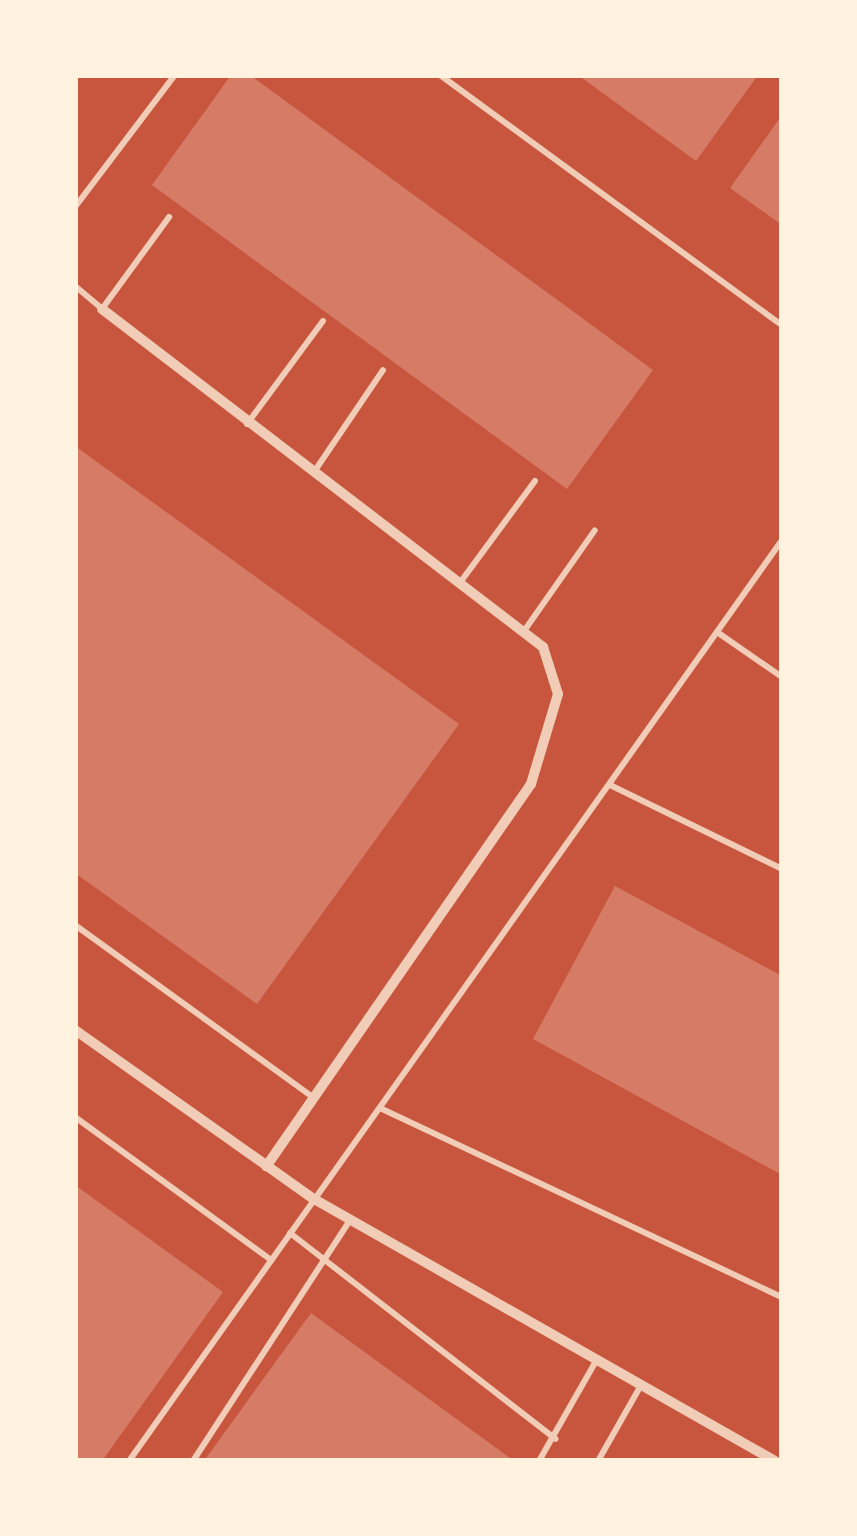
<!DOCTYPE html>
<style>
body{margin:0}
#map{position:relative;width:857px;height:1536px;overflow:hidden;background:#c8553d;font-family:"Sofia Sans Condensed",sans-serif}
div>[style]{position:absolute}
.building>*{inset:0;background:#d67c66}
.service>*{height:6px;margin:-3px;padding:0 3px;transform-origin:3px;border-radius:3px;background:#f1ccb7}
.minor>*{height:10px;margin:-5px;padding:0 5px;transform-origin:5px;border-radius:5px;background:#f1ccb7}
span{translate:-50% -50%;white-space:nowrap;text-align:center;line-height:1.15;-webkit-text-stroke:8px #fff3e0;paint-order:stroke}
.frame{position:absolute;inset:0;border:78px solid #fff3e0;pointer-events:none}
</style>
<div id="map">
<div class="building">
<div style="clip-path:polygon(231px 75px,250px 75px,653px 370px,567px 489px,152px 185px)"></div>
<div style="clip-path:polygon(578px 75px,758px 75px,696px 161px)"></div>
<div style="clip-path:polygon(782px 115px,782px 225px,730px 188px)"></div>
<div style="clip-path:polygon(75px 446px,459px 724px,257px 1004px,75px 873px)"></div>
<div style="clip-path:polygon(615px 886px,782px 976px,782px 1175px,533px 1039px)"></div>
<div style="clip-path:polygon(75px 1185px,223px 1292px,102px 1461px,75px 1461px)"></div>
<div style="clip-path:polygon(311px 1313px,514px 1461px,204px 1461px)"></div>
</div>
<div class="service">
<div style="left:440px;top:75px;width:424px;rotate:36.2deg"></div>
<div style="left:75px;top:207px;width:166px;rotate:-52.9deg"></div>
<div style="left:75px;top:286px;width:35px;rotate:40deg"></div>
<div style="left:102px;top:309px;width:114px;rotate:-53.9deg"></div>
<div style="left:247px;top:424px;width:128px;rotate:-53.6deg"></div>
<div style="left:314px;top:472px;width:123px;rotate:-55.9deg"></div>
<div style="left:459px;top:584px;width:128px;rotate:-53.6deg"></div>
<div style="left:524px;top:631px;width:123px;rotate:-54.9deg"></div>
<div style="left:717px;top:632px;width:79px;rotate:34.7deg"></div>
<div style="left:610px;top:785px;width:191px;rotate:26deg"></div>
<div style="left:75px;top:925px;width:294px;rotate:35.9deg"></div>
<div style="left:382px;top:1109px;width:442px;rotate:25.2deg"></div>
<div style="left:75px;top:1117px;width:243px;rotate:36.1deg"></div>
<div style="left:290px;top:1233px;width:336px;rotate:37.8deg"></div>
<div style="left:129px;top:1461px;width:1129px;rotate:-54.66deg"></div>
<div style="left:193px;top:1461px;width:288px;rotate:-56.9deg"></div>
<div style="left:539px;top:1461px;width:115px;rotate:-60.3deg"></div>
<div style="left:598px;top:1461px;width:85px;rotate:-60.4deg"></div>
</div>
<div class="minor">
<div style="left:102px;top:309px;width:556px;rotate:37.47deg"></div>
<div style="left:543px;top:647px;width:49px;rotate:72.3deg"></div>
<div style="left:558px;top:694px;width:94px;rotate:106.7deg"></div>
<div style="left:531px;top:784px;width:465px;rotate:124.7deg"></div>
<div style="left:75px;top:1030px;width:293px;rotate:35.3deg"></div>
<div style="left:314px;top:1199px;width:530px;rotate:29.61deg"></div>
</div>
<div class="frame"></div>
</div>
